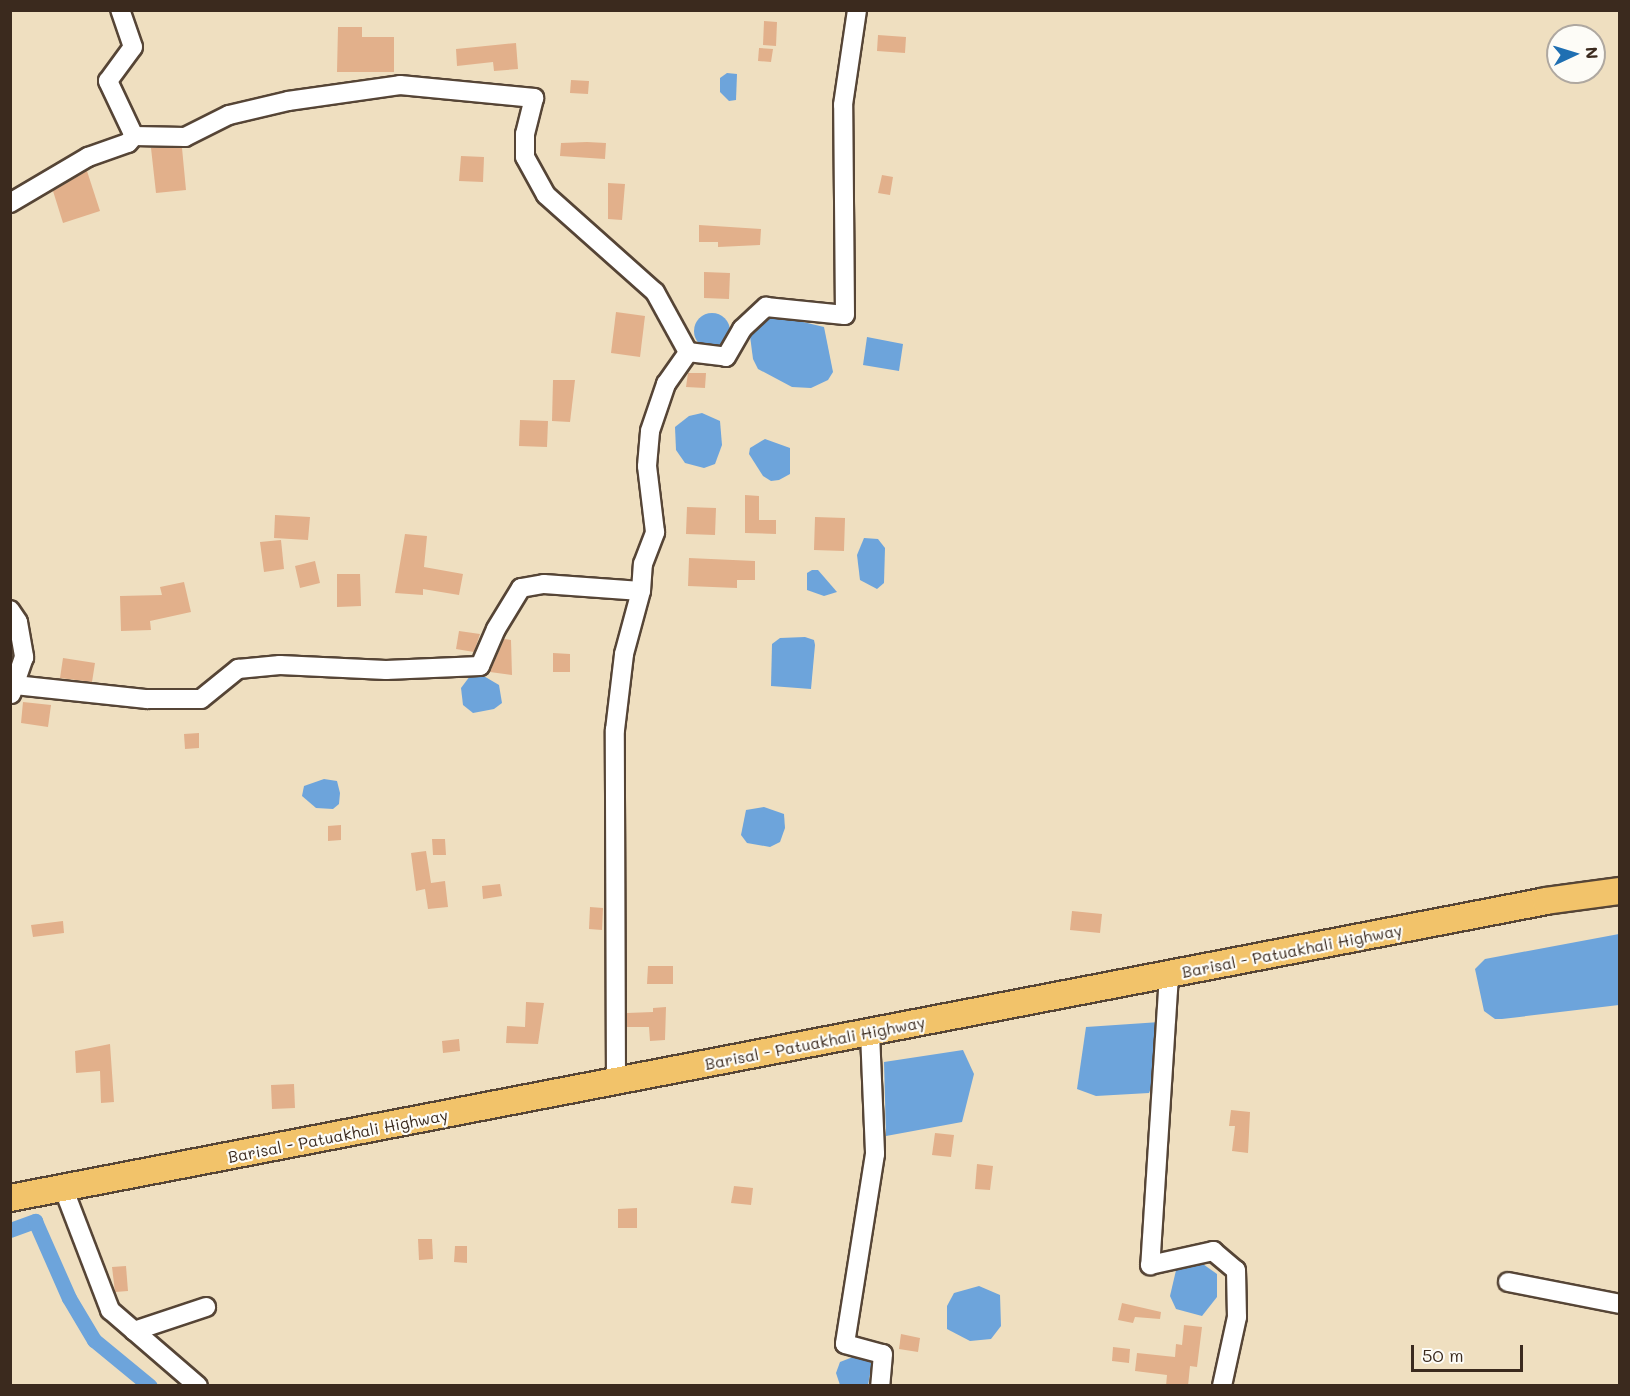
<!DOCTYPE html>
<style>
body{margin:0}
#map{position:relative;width:1630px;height:1396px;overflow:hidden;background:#efdfc0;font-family:Mali,sans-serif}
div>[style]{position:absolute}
.water>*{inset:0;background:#6da4db}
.round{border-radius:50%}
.canal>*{height:15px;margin:-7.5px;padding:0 7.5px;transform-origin:7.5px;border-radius:7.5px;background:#6da4db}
.building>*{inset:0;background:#e2b08b}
.roads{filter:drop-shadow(2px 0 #564536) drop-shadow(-2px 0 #564536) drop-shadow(0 2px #564536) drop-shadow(0 -2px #564536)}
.minor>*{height:18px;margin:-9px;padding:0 9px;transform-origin:9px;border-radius:9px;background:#fff}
.highway>*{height:26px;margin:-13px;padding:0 13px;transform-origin:13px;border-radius:13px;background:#f2c36a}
span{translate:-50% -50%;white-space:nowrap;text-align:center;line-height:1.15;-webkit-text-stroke:4.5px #fdfcf7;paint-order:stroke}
.street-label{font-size:16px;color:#3b2a1e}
.frame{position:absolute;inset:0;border:12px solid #3b2a1e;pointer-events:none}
.north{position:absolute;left:1546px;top:24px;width:60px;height:60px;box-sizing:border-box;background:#fdfcf7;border:2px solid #afa8a0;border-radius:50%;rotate:86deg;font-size:16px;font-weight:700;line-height:24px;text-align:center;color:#3b2a1e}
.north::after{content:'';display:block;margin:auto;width:21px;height:27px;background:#1f6fb2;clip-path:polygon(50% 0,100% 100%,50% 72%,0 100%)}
.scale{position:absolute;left:1411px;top:1345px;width:112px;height:27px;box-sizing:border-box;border:3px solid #3b2a1e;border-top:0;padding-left:8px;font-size:18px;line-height:21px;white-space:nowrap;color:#3b2a1e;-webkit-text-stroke:4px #fdfcf7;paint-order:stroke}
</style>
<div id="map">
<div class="water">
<div style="clip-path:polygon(727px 73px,737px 74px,736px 100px,729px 101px,720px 92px,720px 78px)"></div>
<div class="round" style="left:694px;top:313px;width:36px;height:36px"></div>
<div style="clip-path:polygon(778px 316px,824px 327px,833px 372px,828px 380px,811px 388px,792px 387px,758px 369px,753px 359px,750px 336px,767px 318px)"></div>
<div style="clip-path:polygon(867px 337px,903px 344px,899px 371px,863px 365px)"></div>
<div style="clip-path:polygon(702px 413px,720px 421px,722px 445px,715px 464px,704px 468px,685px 463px,676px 450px,675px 427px,689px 416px)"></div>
<div style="clip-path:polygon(765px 439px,790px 448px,790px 474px,779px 480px,771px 481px,763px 476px,749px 454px,750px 448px)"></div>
<div style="clip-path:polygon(864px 538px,878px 539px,885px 548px,884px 583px,877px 589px,860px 580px,857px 555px)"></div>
<div style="clip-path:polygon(812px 570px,818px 570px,837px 592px,824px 596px,807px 590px,807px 573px)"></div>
<div style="clip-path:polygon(805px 637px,814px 640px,815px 645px,811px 689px,771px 686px,772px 644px,780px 638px)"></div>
<div style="clip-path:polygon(482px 675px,499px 685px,502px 703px,494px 709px,473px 713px,463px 705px,461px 688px,470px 676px)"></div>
<div style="clip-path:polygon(324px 779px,337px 781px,340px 793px,339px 804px,333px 809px,316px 808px,302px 796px,304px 786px)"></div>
<div style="clip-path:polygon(764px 807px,784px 814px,785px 828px,780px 842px,770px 847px,747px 843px,741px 835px,746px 810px)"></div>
<div style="clip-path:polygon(1619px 934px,1619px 1005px,1502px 1019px,1495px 1019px,1484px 1011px,1475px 969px,1485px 959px)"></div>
<div style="clip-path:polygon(1160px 1022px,1160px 1066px,1149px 1093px,1096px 1096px,1077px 1089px,1086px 1027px)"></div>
<div style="clip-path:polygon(963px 1050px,974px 1074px,962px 1122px,886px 1136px,884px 1062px)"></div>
<div style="clip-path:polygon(1200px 1262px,1217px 1274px,1217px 1297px,1202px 1316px,1176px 1309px,1170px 1296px,1177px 1266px)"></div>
<div style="clip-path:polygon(979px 1286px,1000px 1295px,1001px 1326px,991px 1339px,970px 1341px,947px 1329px,947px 1306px,954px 1293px)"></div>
<div style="clip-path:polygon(858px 1355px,863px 1355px,872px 1364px,868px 1385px,840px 1385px,836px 1373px,840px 1362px)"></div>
</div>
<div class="canal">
<div style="left:10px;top:1230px;width:27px;rotate:-20deg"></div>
<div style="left:35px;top:1221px;width:84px;rotate:66.2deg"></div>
<div style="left:69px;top:1298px;width:49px;rotate:59.2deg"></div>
<div style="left:94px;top:1340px;width:72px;rotate:39.4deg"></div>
</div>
<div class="building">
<div style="clip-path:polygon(764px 21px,777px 22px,776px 46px,763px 45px)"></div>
<div style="clip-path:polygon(338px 27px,362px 27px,362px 37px,394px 37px,394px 72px,337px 72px)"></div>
<div style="clip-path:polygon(878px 35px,906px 37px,905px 53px,877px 51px)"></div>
<div style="clip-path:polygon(516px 43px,518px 69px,494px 71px,493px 62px,457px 66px,456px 49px)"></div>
<div style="clip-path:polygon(759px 48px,773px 49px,771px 62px,758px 61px)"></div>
<div style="clip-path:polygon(571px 80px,589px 81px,588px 94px,570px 93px)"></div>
<div style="clip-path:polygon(587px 142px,606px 143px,605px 159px,560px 156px,561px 143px)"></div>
<div style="clip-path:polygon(151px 148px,182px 148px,186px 190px,156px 193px)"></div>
<div style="clip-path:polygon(461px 156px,484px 157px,483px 182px,459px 181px)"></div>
<div style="clip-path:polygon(87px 171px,100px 211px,63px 223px,53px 191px)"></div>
<div style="clip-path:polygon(882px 175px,893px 177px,890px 195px,878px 193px)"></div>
<div style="clip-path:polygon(608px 183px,625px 184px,622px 220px,608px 219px)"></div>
<div style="clip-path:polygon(699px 225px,761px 229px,760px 245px,718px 247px,718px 242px,699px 242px)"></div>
<div style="clip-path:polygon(704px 272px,730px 273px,729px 299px,704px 298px)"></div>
<div style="clip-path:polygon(616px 312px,645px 316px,640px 357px,611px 353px)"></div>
<div style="clip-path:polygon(688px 373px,706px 373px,705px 388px,686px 387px)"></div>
<div style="clip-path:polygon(553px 380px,575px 380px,570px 422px,552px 421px)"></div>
<div style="clip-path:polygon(520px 420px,548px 421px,547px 447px,519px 446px)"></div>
<div style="clip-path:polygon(745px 495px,759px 496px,759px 520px,776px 520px,776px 534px,745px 533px)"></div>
<div style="clip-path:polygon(687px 507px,716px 508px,715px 535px,686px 534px)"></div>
<div style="clip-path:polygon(275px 515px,310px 517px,308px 540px,274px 538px)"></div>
<div style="clip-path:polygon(815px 517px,845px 518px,844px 551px,814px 550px)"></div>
<div style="clip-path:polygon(405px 534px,427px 536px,424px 567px,463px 574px,459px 595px,423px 589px,423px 595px,395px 593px)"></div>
<div style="clip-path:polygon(281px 540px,284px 569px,264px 572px,260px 542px)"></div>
<div style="clip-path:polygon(689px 558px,755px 561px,755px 580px,737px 580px,737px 588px,688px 586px)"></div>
<div style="clip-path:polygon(315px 561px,320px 583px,300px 588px,295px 566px)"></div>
<div style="clip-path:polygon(337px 574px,360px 574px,361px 606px,337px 607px)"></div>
<div style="clip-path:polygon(184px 582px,191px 612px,150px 621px,151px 630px,121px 631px,120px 596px,162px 595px,160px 587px)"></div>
<div style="clip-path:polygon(459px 631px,480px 634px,474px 652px,456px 649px)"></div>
<div style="clip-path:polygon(504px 639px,511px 640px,512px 675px,490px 672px)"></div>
<div style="clip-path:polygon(553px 653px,570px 654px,570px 672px,553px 672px)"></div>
<div style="clip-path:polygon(63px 658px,95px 663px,92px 682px,60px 678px)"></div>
<div style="clip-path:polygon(23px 702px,51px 705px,48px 727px,21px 723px)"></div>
<div style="clip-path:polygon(199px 733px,199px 748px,185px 749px,184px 734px)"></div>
<div style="clip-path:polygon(341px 825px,341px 840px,328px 841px,328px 826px)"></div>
<div style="clip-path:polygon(432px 839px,445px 839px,446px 855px,433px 855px)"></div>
<div style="clip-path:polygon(426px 851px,431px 883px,445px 881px,448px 907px,428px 909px,425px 889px,416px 891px,411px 853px)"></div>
<div style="clip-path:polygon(500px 884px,502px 896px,483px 899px,482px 886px)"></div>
<div style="clip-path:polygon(590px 907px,603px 908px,602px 930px,589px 929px)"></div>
<div style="clip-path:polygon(1072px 911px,1102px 914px,1100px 933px,1070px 930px)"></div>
<div style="clip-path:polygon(63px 921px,64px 933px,33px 937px,31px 925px)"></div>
<div style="clip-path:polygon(648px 966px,673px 966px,673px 984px,647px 984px)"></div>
<div style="clip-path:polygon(526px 1002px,544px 1003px,538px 1044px,506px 1043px,507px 1026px,525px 1027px)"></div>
<div style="clip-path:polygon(666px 1007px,665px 1040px,650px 1041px,649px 1027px,627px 1027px,627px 1013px,653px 1012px,653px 1008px)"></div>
<div style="clip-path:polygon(459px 1039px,460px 1051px,443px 1053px,442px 1041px)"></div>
<div style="clip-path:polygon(110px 1044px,114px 1102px,101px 1103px,100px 1071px,76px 1073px,75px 1051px)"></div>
<div style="clip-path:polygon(294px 1084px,295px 1108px,272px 1109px,271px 1085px)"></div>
<div style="clip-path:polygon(1231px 1110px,1250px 1112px,1248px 1153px,1232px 1151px,1235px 1126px,1229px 1126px)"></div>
<div style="clip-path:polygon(935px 1133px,954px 1135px,951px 1157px,932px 1155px)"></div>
<div style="clip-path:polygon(977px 1164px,993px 1166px,990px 1190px,975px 1189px)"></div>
<div style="clip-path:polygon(734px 1186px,753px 1188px,751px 1205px,731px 1203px)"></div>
<div style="clip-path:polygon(637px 1208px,637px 1228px,618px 1228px,618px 1209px)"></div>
<div style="clip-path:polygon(418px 1239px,432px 1239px,433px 1259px,419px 1260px)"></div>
<div style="clip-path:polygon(455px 1246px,467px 1246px,467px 1263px,454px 1262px)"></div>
<div style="clip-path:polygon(126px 1266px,128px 1291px,115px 1292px,112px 1267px)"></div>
<div style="clip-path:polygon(1122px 1303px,1161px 1312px,1160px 1319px,1135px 1317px,1133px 1323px,1118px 1320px)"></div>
<div style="clip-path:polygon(1184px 1325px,1202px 1327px,1197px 1367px,1190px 1366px,1188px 1386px,1166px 1386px,1167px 1375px,1135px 1371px,1137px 1353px,1175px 1357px,1176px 1344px,1182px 1345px)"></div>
<div style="clip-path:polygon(901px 1334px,920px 1338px,918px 1352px,899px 1349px)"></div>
<div style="clip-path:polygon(1113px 1347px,1130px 1349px,1129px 1363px,1112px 1361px)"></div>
</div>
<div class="roads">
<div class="minor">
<div style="left:134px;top:136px;width:51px;rotate:1.1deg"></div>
<div style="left:185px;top:137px;width:49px;rotate:-26.6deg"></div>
<div style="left:229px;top:115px;width:61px;rotate:-13.3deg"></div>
<div style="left:288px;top:101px;width:113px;rotate:-8.1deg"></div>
<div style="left:400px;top:85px;width:135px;rotate:5.5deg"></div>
<div style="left:534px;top:98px;width:37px;rotate:104deg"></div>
<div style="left:525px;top:134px;width:23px;rotate:90deg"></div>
<div style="left:525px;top:157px;width:43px;rotate:61.1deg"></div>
<div style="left:546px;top:195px;width:146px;rotate:41.7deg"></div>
<div style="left:655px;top:292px;width:68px;rotate:61.2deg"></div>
<div style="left:10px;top:203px;width:91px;rotate:-30.5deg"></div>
<div style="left:88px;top:157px;width:42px;rotate:-19.3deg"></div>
<div style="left:128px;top:143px;width:9px;rotate:-49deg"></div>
<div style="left:134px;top:136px;width:61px;rotate:-115.3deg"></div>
<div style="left:108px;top:81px;width:42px;rotate:-53.7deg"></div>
<div style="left:133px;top:47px;width:39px;rotate:-109deg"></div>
<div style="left:10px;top:610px;width:14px;rotate:56deg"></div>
<div style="left:18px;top:622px;width:36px;rotate:80deg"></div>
<div style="left:24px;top:657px;width:39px;rotate:109deg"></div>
<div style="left:15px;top:685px;width:133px;rotate:6.1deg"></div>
<div style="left:147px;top:699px;width:54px"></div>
<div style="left:201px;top:699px;width:48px;rotate:-39deg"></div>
<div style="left:238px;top:669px;width:42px;rotate:-5.4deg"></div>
<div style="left:280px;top:665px;width:106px;rotate:2.7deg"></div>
<div style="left:386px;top:670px;width:94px;rotate:-2.4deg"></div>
<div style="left:480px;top:666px;width:40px;rotate:-66.6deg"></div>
<div style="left:496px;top:629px;width:48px;rotate:-58.6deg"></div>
<div style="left:521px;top:588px;width:23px;rotate:-10deg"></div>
<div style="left:544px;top:584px;width:97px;rotate:4.1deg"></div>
<div style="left:1169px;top:975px;width:291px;rotate:93.7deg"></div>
<div style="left:1150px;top:1265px;width:65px;rotate:-12.5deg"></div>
<div style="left:1213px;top:1251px;width:30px;rotate:40deg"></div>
<div style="left:1236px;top:1270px;width:47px;rotate:88.8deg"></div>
<div style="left:1237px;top:1317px;width:71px;rotate:102.3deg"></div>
<div style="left:870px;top:1033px;width:121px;rotate:87.6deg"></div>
<div style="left:875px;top:1154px;width:192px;rotate:99deg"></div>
<div style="left:845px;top:1344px;width:39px;rotate:15deg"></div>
<div style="left:883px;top:1354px;width:32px;rotate:95deg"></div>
<div style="left:616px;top:1082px;width:352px;rotate:-90.2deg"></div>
<div style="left:615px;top:730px;width:77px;rotate:-83.2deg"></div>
<div style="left:624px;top:654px;width:65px;rotate:-74.9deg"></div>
<div style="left:641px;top:591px;width:27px;rotate:-86deg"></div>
<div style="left:643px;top:564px;width:34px;rotate:-69deg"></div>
<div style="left:655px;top:532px;width:66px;rotate:-96.9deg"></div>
<div style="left:647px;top:466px;width:35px;rotate:-85deg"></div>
<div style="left:650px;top:431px;width:50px;rotate:-71.2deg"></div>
<div style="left:666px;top:384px;width:39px;rotate:-55deg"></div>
<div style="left:688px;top:352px;width:38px;rotate:7deg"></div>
<div style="left:726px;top:357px;width:32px;rotate:-60deg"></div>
<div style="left:742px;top:329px;width:33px;rotate:-43deg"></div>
<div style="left:766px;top:307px;width:79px;rotate:5.8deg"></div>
<div style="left:845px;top:315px;width:210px;rotate:-90.5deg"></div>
<div style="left:843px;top:105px;width:96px;rotate:-81.6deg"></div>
<div style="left:64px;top:1190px;width:129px;rotate:69deg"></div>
<div style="left:110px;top:1310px;width:116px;rotate:40.8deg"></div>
<div style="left:1508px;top:1282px;width:114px;rotate:11.1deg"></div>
<div style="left:134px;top:1331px;width:76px;rotate:-18.4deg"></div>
</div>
<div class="highway">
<div style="left:10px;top:1198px;width:1564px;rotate:-10.94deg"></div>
<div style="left:1546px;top:901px;width:75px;rotate:-7.7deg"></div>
</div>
</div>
<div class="street-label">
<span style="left:1292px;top:951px;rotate:-11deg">Barisal - Patuakhali Highway</span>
<span style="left:815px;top:1043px;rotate:-11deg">Barisal - Patuakhali Highway</span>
<span style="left:338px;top:1136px;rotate:-11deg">Barisal - Patuakhali Highway</span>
</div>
<div class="frame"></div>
<div class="north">N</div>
<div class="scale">50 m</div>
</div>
